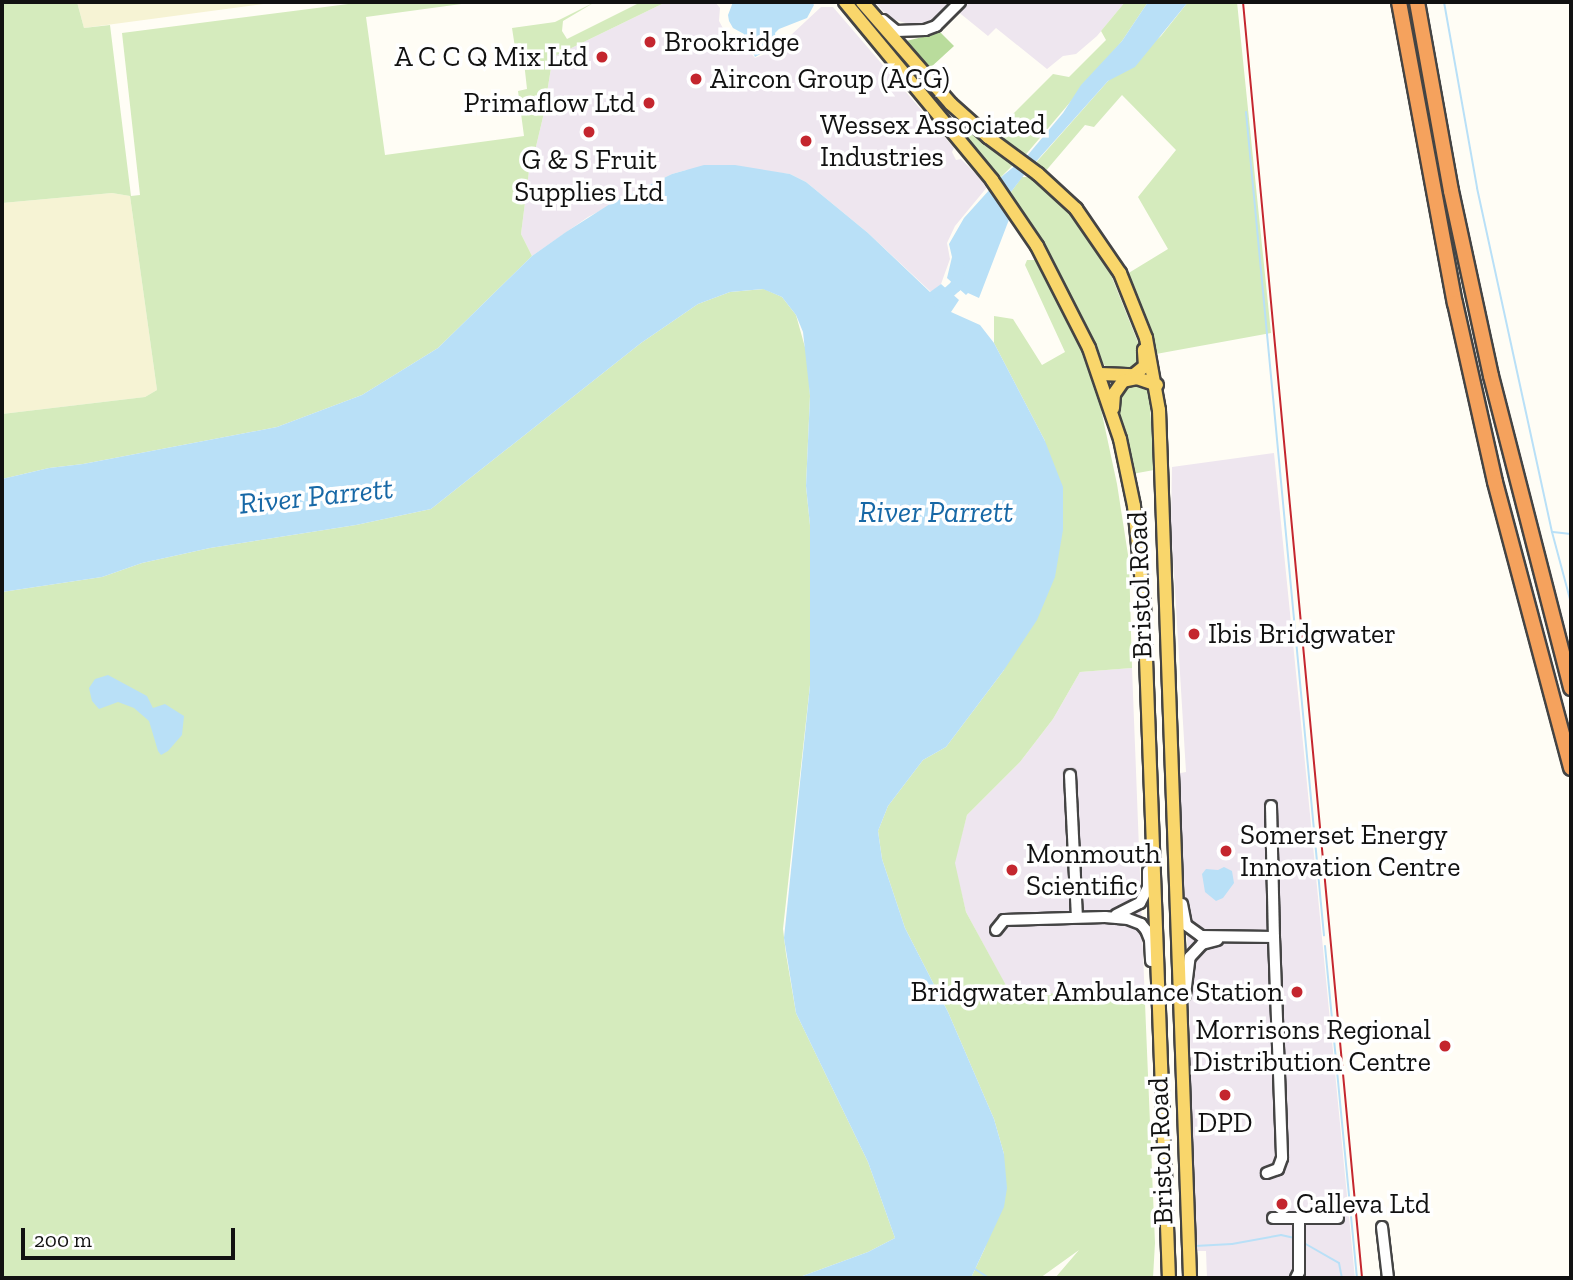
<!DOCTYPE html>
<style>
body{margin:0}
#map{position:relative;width:1573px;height:1280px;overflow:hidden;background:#fffdf5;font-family:"Zilla Slab",serif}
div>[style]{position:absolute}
.industrial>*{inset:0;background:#eee6ef}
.farmland>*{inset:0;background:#f6f3d4}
.green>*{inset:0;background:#d5ebbd}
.forest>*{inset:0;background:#b9dc9c}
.water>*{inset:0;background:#b9e0f7}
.stream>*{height:2px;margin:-1px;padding:0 1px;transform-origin:1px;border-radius:1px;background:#b9e0f7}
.river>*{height:12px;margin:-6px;padding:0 6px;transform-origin:6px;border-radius:6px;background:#b9e0f7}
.roads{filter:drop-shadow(2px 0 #444) drop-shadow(-2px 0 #444) drop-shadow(0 2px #444) drop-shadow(0 -2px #444)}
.minor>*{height:10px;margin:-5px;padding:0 5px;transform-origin:5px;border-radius:5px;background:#fff}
.major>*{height:12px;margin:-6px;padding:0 6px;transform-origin:6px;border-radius:6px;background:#f9d66b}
.highway>*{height:14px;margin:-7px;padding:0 7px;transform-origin:7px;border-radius:7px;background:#f5a25d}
.rail>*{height:2px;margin:-1px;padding:0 1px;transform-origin:1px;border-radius:1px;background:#c4262e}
.dots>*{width:19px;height:19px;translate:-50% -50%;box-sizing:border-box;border:4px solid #fff;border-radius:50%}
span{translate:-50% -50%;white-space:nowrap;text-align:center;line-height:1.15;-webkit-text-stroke:7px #fff;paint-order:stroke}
.poi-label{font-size:28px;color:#111}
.left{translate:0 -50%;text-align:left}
.right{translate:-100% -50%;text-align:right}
.street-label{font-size:28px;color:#111}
.water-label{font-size:30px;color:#1768a6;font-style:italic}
.frame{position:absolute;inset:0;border:4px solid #111;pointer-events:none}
.scale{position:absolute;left:21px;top:1228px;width:214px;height:32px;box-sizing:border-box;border:4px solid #111;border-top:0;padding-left:9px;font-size:21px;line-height:24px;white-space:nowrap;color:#111;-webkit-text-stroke:5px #fff;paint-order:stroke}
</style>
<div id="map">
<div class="industrial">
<div style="clip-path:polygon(666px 2px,715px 2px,720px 8px,719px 21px,725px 32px,738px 37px,755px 58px,775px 50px,821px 7px,833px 7px,954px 148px,952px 152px,956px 160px,961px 159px,988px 186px,955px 226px,947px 243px,950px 259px,941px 284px,931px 292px,868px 233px,806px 182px,790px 174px,763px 171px,686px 170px,672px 174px,588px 217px,532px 256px,521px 234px,531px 154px,534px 155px,543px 117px,552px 62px,557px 55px)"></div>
<div style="clip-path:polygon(875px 2px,1125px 2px,1097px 36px,1076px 54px,1063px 56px,1047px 69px,996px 28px,988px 36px,951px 6px,930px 22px,912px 25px,889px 18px)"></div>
<div style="clip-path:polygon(1274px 453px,1305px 763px,1355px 1278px,1207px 1278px,1206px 1251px,1195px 1251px,1188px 953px,1175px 774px,1186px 772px,1171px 525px,1172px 467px)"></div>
<div style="clip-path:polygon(1132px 668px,1145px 1003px,1008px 990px,966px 912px,954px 863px,967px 815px,1020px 762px,1053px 719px,1080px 672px)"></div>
</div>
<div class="farmland">
<div style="clip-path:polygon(77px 2px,279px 2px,84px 28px)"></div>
<div style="clip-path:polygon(112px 193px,130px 196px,157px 390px,145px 397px,2px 414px,2px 203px)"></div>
</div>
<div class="green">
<div style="clip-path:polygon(2px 2px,77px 2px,84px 28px,110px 25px,131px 196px,140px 195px,122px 33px,364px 2px,476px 2px,366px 17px,385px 155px,524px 136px,518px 91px,527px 89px,523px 53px,516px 54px,512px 28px,555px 22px,595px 2px,563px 21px,562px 31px,567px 39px,641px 2px,666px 2px,557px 55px,552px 62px,543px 117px,534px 155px,531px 155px,521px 234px,532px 256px,438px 348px,362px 395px,277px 427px,83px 464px,49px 468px,2px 479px,2px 414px,145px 397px,157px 390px,130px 196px,112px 193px,2px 203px)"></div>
<div style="clip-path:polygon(1125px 2px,1148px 2px,1122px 41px,1022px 159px,994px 133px,1053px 74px,1069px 77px,1106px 40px,1101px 31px)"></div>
<div style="clip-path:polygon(1188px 2px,1237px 2px,1271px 333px,1156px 354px,1127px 274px,1168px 249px,1138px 197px,1176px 150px,1122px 95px,1094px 127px,1085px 125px,1044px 173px,1032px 167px,1108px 81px,1161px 36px)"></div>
<div style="clip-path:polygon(957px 116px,1013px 165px,998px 180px,949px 122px)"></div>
<div style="clip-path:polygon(1022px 177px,1029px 177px,1065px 207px,1103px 255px,1143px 355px,1142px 362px,1134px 371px,1110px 371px,1098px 358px,1068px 291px,1014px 198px,1011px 192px)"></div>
<div style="clip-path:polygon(1027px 260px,1035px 260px,1080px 348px,1099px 400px,1117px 484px,1129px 561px,1132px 668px,1080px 672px,1053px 719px,1020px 762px,967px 815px,955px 863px,966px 912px,1008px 989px,1145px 1003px,1155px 1243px,1153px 1278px,1055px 1278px,1079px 1250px,1040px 1278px,971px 1278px,985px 1248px,1004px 1154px,994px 1119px,948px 1012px,905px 928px,882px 859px,878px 831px,888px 806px,923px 760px,946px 747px,1004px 670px,1045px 441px,994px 343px,994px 316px,1013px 319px,1042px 365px,1065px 352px,1025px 265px)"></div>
<div style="clip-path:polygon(764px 289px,782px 297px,796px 315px,808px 358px,810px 396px,806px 486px,810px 525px,810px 685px,783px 929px,786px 954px,796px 1013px,868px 1162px,895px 1238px,868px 1252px,797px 1278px,2px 1278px,2px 592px,102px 577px,142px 563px,210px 548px,356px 525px,431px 509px,641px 343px,698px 304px,730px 292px)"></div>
<div style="clip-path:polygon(1128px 382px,1144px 383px,1149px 391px,1154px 470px,1132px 474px,1117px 410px,1117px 399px)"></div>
</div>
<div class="forest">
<div style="clip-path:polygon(938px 30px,954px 46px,930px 68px,906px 41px,931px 35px)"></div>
</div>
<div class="water">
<div style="clip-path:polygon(733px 2px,812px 2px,814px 5px,807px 18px,779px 29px,775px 33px,777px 45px,755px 57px,744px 34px,733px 28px,729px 21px,728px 15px)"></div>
<div style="clip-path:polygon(1148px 2px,1188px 2px,1135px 67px,1108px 81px,1024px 175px,1011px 192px,1010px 217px,979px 298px,968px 293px,966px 295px,947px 278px,952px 257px,949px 244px,964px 218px,1000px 178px,1027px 156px,1063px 113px,1081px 85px,1122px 41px)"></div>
<div style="clip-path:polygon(704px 165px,735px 165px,790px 174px,806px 182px,868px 233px,930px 292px,941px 284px,959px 300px,951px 312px,980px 325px,994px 343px,1045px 441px,1063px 487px,1063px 530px,1055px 577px,1037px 620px,1004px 670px,946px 747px,923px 760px,888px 806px,878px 831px,882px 859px,905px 928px,948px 1012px,994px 1119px,1004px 1154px,1007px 1188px,1004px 1207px,971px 1278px,797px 1278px,868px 1252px,895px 1238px,868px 1162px,796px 1013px,784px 938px,810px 685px,810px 525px,806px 486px,810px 396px,803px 332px,796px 315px,782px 297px,763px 289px,730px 292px,698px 304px,641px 343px,431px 509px,356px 525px,210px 548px,142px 563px,102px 577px,2px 592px,2px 479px,49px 468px,83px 464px,277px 427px,362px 395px,438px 348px,532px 256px,566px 232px,610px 204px,672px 174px)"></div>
<div style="clip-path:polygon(108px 675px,147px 696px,153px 708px,165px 704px,184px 716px,182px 735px,168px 751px,161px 755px,158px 751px,149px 721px,134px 708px,118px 702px,99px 709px,92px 701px,89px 688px,95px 679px)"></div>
<div style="clip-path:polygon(1224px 867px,1232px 871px,1234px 883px,1223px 898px,1216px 901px,1205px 892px,1202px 874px,1206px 869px,1218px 870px)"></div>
</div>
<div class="stream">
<div style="left:1444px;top:2px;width:189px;rotate:79.9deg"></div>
<div style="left:1477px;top:188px;width:352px;rotate:77.7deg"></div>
<div style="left:1552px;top:532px;width:73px;rotate:75deg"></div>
<div style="left:1246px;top:112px;width:827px;rotate:84.59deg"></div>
<div style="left:1553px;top:532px;width:18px;rotate:6deg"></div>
<div style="left:1325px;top:946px;width:334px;rotate:84.5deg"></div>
<div style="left:1304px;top:1243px;width:40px;rotate:29.7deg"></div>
<div style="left:1339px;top:1263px;width:15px;rotate:79deg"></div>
<div style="left:1195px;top:1246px;width:37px;rotate:-3deg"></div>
<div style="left:1232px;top:1244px;width:50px;rotate:-10.4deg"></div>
<div style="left:1281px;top:1235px;width:14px;rotate:12deg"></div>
<div style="left:975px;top:1269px;width:17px;rotate:33deg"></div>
</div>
<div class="river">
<div style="left:938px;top:302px;width:24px;rotate:-42deg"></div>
<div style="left:956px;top:286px;width:16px;rotate:-76deg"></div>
</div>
<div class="roads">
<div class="minor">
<div style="left:883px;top:20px;width:17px;rotate:40deg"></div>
<div style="left:896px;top:31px;width:29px;rotate:-2deg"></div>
<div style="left:925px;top:30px;width:12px;rotate:-20deg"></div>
<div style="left:936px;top:26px;width:34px;rotate:-45deg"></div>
<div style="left:1070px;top:775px;width:142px;rotate:87.2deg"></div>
<div style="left:1271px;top:806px;width:131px;rotate:88.7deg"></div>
<div style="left:1182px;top:904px;width:21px;rotate:79deg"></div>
<div style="left:1186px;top:925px;width:19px;rotate:36deg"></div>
<div style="left:1201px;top:936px;width:73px;rotate:0.8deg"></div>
<div style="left:1274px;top:937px;width:221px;rotate:87.9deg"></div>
<div style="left:1282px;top:1158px;width:12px;rotate:110deg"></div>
<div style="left:1278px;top:1169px;width:12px;rotate:160deg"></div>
<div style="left:1116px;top:915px;width:27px;rotate:-27deg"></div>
<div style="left:1140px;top:903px;width:18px;rotate:-63deg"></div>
<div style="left:1148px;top:887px;width:16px;rotate:-90deg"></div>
<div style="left:996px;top:930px;width:13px;rotate:-51deg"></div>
<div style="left:1004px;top:920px;width:101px;rotate:-1.7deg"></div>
<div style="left:1105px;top:917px;width:23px;rotate:5deg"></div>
<div style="left:1128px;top:919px;width:14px;rotate:21deg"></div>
<div style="left:1141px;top:924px;width:8px;rotate:50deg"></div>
<div style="left:1146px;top:930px;width:11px;rotate:68deg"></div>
<div style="left:1150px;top:940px;width:21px;rotate:87deg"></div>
<div style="left:1185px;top:995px;width:38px;rotate:-83deg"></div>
<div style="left:1190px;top:957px;width:18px;rotate:-47deg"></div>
<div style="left:1202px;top:944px;width:16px;rotate:-15deg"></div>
<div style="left:1273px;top:1218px;width:26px"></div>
<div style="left:1299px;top:1218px;width:54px;rotate:90deg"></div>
<div style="left:1299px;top:1272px;width:7px;rotate:117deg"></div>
<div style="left:1299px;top:1218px;width:39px"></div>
<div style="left:1382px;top:1227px;width:51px;rotate:83.3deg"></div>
</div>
<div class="major">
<div style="left:845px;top:2px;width:231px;rotate:50.4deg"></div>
<div style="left:992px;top:180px;width:80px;rotate:55.7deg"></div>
<div style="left:1037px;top:246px;width:114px;rotate:63deg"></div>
<div style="left:1089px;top:348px;width:96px;rotate:71.2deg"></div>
<div style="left:1120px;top:439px;width:68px;rotate:78.2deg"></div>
<div style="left:1134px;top:506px;width:99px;rotate:84.2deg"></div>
<div style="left:1144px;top:604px;width:674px;rotate:87.88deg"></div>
<div style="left:862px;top:2px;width:135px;rotate:48.9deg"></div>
<div style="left:951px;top:104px;width:50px;rotate:41.7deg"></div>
<div style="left:988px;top:137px;width:62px;rotate:36.5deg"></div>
<div style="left:1038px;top:174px;width:52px;rotate:42.6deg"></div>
<div style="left:1076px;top:209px;width:78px;rotate:55.5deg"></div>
<div style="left:1120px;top:273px;width:70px;rotate:68.2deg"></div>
<div style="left:1146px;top:338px;width:73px;rotate:79.8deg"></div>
<div style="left:1159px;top:410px;width:869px;rotate:87.95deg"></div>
<div style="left:1100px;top:374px;width:34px;rotate:2deg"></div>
<div style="left:1134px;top:375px;width:14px;rotate:-39deg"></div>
<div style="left:1145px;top:366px;width:16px;rotate:-94deg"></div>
<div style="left:1113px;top:408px;width:14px;rotate:-86deg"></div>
<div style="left:1114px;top:394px;width:16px;rotate:-55deg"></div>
<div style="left:1123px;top:381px;width:14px;rotate:-12deg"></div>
<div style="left:1137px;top:378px;width:21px;rotate:19deg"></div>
</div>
<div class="highway">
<div style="left:1399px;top:2px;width:306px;rotate:79.5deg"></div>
<div style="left:1455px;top:303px;width:183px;rotate:77.4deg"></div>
<div style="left:1495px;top:482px;width:296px;rotate:75.1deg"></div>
<div style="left:1417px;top:2px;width:192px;rotate:79.8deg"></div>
<div style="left:1451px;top:191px;width:189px;rotate:77.8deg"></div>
<div style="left:1491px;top:376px;width:322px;rotate:75.6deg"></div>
</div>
</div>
<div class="rail">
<div style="left:1243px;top:2px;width:1282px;rotate:84.67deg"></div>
</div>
<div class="dots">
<div style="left:650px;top:42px;background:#c4262e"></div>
<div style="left:602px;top:57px;background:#c4262e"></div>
<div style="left:696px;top:79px;background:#c4262e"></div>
<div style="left:649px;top:103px;background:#c4262e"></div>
<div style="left:589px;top:132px;background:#c4262e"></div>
<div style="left:806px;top:141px;background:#c4262e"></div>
<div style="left:1194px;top:634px;background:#c4262e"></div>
<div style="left:1226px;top:851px;background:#c4262e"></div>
<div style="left:1012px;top:870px;background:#c4262e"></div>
<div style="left:1297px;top:992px;background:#c4262e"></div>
<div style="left:1445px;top:1046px;background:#c4262e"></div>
<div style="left:1225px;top:1095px;background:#c4262e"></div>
<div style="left:1282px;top:1204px;background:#c4262e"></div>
</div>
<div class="poi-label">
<span class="left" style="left:664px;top:42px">Brookridge</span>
<span class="right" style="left:588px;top:57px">A C C Q Mix Ltd</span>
<span class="left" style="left:710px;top:79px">Aircon Group (ACG)</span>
<span class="right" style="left:635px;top:103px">Primaflow Ltd</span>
<span class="left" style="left:820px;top:141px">Wessex Associated<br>Industries</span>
<span style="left:589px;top:176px">G &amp; S Fruit<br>Supplies Ltd</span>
<span class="left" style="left:1208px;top:634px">Ibis Bridgwater</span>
<span class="left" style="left:1240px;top:851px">Somerset Energy<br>Innovation Centre</span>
<span class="left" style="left:1026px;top:870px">Monmouth<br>Scientific</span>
<span class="right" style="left:1283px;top:992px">Bridgwater Ambulance Station</span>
<span class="right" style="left:1431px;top:1046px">Morrisons Regional<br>Distribution Centre</span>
<span style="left:1225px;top:1123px">DPD</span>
<span class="left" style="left:1296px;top:1204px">Calleva Ltd</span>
</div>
<div class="street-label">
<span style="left:1140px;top:585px;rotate:-92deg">Bristol Road</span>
<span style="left:1161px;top:1151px;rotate:-92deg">Bristol Road</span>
</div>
<div class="water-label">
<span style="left:316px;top:496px;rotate:-6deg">River Parrett</span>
<span style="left:936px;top:512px">River Parrett</span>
</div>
<div class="frame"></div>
<div class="scale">200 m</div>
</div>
